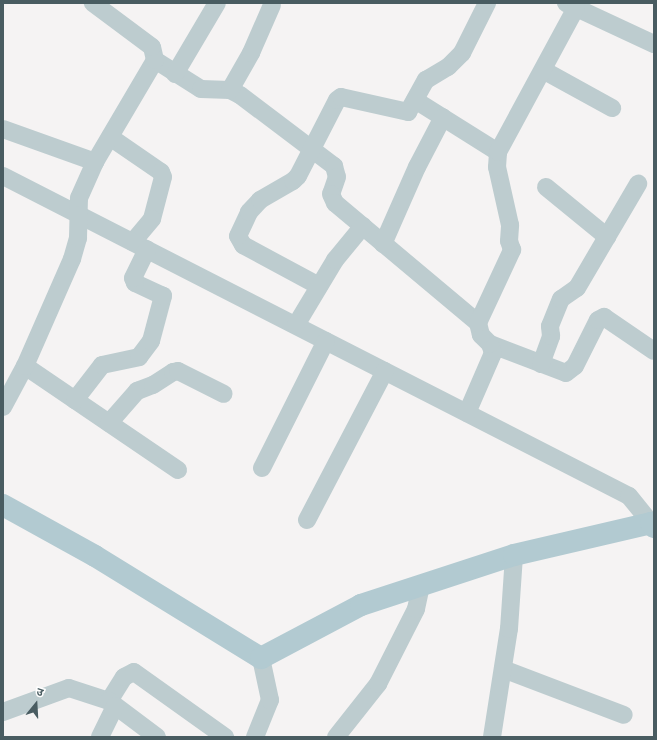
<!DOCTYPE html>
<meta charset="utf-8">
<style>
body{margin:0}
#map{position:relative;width:657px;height:740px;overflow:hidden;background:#f5f3f3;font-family:"Source Sans 3","Noto Sans Devanagari",sans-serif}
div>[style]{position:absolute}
.minor>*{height:18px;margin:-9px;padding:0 9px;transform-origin:9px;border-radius:9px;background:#bdcccf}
.major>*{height:22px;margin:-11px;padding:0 11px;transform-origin:11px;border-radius:11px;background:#b2cad1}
span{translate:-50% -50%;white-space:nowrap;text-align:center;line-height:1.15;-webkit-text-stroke:3px #fff;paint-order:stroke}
.frame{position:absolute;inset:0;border:4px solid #495c61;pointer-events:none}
.north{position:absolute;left:16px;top:684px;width:40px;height:40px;-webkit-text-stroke:3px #fff;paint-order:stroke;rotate:18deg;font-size:11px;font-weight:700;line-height:16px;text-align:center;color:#495c61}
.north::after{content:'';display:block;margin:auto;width:14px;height:18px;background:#495c61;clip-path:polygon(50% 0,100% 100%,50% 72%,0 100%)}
</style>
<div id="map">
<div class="minor">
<div style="left:566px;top:3px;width:97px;rotate:25deg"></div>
<div style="left:155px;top:60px;width:54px;rotate:32.2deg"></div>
<div style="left:201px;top:89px;width:29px;rotate:2deg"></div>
<div style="left:230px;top:90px;width:11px;rotate:27deg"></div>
<div style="left:240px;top:95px;width:118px;rotate:37.1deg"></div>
<div style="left:334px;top:166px;width:11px;rotate:75deg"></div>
<div style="left:337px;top:177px;width:18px;rotate:109deg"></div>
<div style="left:331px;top:194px;width:10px;rotate:66deg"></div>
<div style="left:335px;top:203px;width:187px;rotate:40deg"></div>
<div style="left:543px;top:70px;width:79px;rotate:28.8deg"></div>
<div style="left:175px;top:74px;width:82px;rotate:-59.4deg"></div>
<div style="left:230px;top:90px;width:43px;rotate:-60.4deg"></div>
<div style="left:251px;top:53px;width:52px;rotate:-66.4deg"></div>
<div style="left:415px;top:100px;width:98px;rotate:32.1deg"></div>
<div style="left:3px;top:129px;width:98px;rotate:19.7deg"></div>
<div style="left:110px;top:137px;width:62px;rotate:34.5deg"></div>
<div style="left:161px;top:172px;width:5px;rotate:68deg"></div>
<div style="left:163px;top:177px;width:43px;rotate:104.7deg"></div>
<div style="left:152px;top:219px;width:30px;rotate:130deg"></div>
<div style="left:3px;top:176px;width:703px;rotate:27.08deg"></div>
<div style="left:629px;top:496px;width:35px;rotate:51deg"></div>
<div style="left:651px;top:523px;width:3px"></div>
<div style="left:546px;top:187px;width:79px;rotate:39.3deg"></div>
<div style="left:383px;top:244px;width:84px;rotate:-66.2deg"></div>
<div style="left:417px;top:167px;width:56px;rotate:-62.5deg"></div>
<div style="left:319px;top:286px;width:86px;rotate:-151.7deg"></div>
<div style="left:243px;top:245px;width:10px;rotate:-119deg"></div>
<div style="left:238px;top:236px;width:26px;rotate:-65deg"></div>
<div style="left:249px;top:212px;width:16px;rotate:-47deg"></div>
<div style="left:260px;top:200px;width:38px;rotate:-30deg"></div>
<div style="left:293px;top:181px;width:7px;rotate:-45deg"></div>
<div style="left:298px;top:176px;width:85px;rotate:-62.8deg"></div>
<div style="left:337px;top:100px;width:5px;rotate:-37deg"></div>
<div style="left:341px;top:97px;width:69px;rotate:12.6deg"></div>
<div style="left:408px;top:112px;width:37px;rotate:-61deg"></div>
<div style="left:426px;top:80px;width:26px;rotate:-31deg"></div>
<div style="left:448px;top:67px;width:20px;rotate:-45deg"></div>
<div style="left:462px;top:53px;width:56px;rotate:-63.4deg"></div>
<div style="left:296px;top:325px;width:76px;rotate:-59deg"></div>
<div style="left:335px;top:260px;width:44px;rotate:-50.5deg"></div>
<div style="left:490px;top:344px;width:81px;rotate:20.9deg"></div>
<div style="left:566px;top:373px;width:11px;rotate:-38deg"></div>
<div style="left:575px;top:366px;width:51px;rotate:-63.4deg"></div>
<div style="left:598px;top:320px;width:7px;rotate:-27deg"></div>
<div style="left:604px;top:317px;width:60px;rotate:34.2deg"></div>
<div style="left:541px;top:364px;width:30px;rotate:-70deg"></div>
<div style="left:551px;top:336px;width:10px;rotate:-96deg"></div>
<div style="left:550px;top:326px;width:29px;rotate:-68deg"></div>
<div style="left:561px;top:299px;width:19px;rotate:-35deg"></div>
<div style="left:577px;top:288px;width:121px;rotate:-59.6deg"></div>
<div style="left:25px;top:366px;width:185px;rotate:34.2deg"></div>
<div style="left:75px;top:400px;width:44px;rotate:-52.4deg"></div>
<div style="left:102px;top:365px;width:38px;rotate:-12deg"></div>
<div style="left:139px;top:357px;width:20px;rotate:-53deg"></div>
<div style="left:151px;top:341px;width:47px;rotate:-75.1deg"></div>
<div style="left:163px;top:296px;width:31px;rotate:-155deg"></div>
<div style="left:135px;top:283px;width:5px;rotate:-112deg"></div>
<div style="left:133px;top:278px;width:32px;rotate:-64deg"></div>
<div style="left:3px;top:407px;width:47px;rotate:-61.8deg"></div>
<div style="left:25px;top:366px;width:117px;rotate:-66.3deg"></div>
<div style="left:72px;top:259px;width:22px;rotate:-74deg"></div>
<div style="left:78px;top:238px;width:40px;rotate:-88.6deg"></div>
<div style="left:79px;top:198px;width:39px;rotate:-66deg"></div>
<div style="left:95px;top:162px;width:118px;rotate:-59.5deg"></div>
<div style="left:155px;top:60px;width:13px;rotate:-103deg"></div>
<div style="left:152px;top:47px;width:74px;rotate:-143.3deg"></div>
<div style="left:467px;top:413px;width:65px;rotate:-66.6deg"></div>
<div style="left:493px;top:353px;width:9px;rotate:-108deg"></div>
<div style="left:490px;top:344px;width:13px;rotate:-135deg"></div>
<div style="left:481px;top:335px;width:12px;rotate:-104deg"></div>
<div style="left:478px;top:323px;width:81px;rotate:-65deg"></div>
<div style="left:512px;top:250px;width:9px;rotate:-108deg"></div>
<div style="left:509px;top:241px;width:16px;rotate:-86deg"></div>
<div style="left:510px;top:225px;width:59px;rotate:-102.6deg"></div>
<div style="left:497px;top:167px;width:15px;rotate:-86deg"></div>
<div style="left:498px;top:152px;width:164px;rotate:-61.6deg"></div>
<div style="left:109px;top:423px;width:43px;rotate:-48.8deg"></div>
<div style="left:137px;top:391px;width:17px;rotate:-21deg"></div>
<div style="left:153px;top:385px;width:24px;rotate:-33deg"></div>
<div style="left:173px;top:372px;width:5px;rotate:-11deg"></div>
<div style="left:178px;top:371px;width:51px;rotate:26.6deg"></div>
<div style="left:262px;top:468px;width:142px;rotate:-63.3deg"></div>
<div style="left:307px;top:520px;width:168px;rotate:-62.4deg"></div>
<div style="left:503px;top:669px;width:129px;rotate:20.8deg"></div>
<div style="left:109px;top:701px;width:28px;rotate:-58deg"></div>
<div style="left:124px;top:677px;width:11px;rotate:-27deg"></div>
<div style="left:134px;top:672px;width:112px;rotate:35.5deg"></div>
<div style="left:3px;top:712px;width:70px;rotate:-20deg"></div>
<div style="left:69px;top:688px;width:42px;rotate:18deg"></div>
<div style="left:109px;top:701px;width:60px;rotate:36.9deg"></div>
<div style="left:100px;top:737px;width:34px;rotate:-64deg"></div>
<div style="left:255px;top:737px;width:40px;rotate:-68deg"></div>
<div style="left:270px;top:700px;width:43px;rotate:-102.1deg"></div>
<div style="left:336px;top:737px;width:68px;rotate:-51.6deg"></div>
<div style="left:378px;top:684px;width:84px;rotate:-63.1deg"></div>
<div style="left:416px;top:609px;width:25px;rotate:-78deg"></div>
<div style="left:492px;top:737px;width:109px;rotate:-81.1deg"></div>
<div style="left:509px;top:629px;width:74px;rotate:-86.1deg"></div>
</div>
<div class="major">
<div style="left:3px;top:505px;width:105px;rotate:29deg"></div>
<div style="left:95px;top:556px;width:195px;rotate:31.6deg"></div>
<div style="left:261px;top:658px;width:113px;rotate:-27.9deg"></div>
<div style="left:361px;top:605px;width:161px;rotate:-18.1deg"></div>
<div style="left:514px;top:555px;width:141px;rotate:-13.1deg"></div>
<div style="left:651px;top:523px;width:5px;rotate:53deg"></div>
</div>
<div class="frame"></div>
<div class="north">उ</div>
</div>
